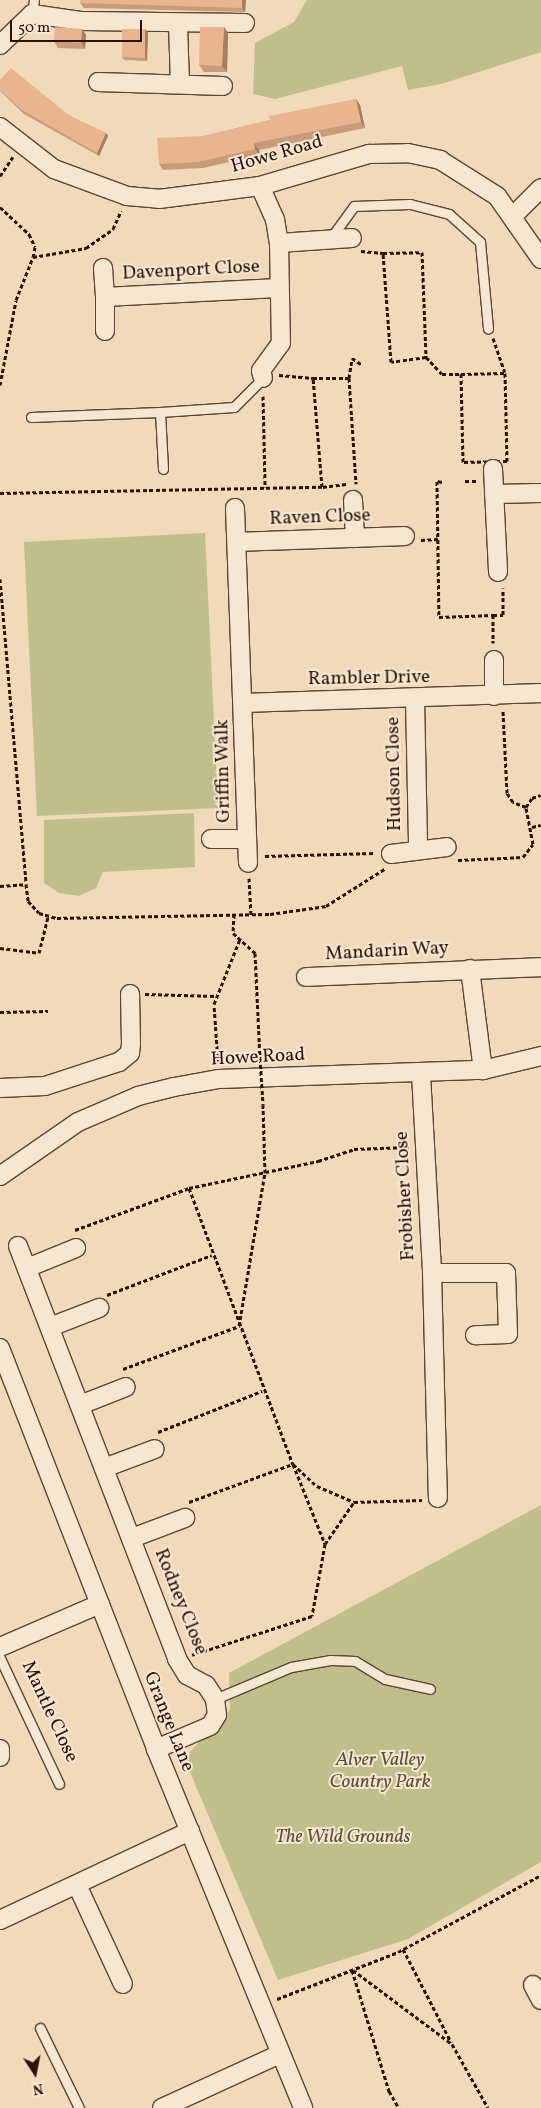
<!DOCTYPE html>
<style>
body{margin:0}
#map{position:relative;width:541px;height:2108px;overflow:hidden;background:#f1dab9;font-family:Vollkorn,serif}
div>[style]{position:absolute}
.green>*{inset:0;background:#c0be8b}
.path>*{height:3px;margin-top:-1.5px;transform-origin:0;background:repeating-linear-gradient(90deg,#2a1305 0 4px,transparent 0 6.5px)}
.roads{filter:drop-shadow(1px 0 #5c4532) drop-shadow(-1px 0 #5c4532) drop-shadow(0 1px #5c4532) drop-shadow(0 -1px #5c4532)}
.service>*{height:9px;margin:-4.5px;padding:0 4.5px;transform-origin:4.5px;border-radius:4.5px;background:#f6e7d2}
.minor>*{height:18px;margin:-9px;padding:0 9px;transform-origin:9px;border-radius:9px;background:#f6e7d2}
.path-bridge>*{height:3px;margin-top:-1.5px;transform-origin:0;background:repeating-linear-gradient(90deg,#2a1305 0 4px,transparent 0 6.5px)}
.wall>*{inset:0;background:#c89c7a}
.shaded-wall>*{inset:0;background:#a37f63}
.building>*{inset:0;background:#e9b58e}
span{translate:-50% -50%;white-space:nowrap;text-align:center;line-height:1.15;-webkit-text-stroke:4px #f6e7d2;paint-order:stroke}
.street-label{font-size:19px;color:#2a1305}
.park-label{font-size:19px;color:#5e4f34;font-style:italic}
.north{position:absolute;left:10px;top:2048px;width:50px;height:50px;-webkit-text-stroke:4px #f6e7d2;paint-order:stroke;rotate:169deg;font-size:14px;font-weight:700;line-height:20px;text-align:center;color:#2a1305}
.north::after{content:'';display:block;margin:auto;width:18px;height:22px;background:#2a1305;clip-path:polygon(50% 0,100% 100%,50% 72%,0 100%)}
.scale{position:absolute;left:10px;top:20px;width:132px;height:22px;box-sizing:border-box;border:2px solid #2a1305;border-top:0;padding-left:6px;font-size:15px;line-height:18px;white-space:nowrap;color:#2a1305;-webkit-text-stroke:4px #f6e7d2;paint-order:stroke}
</style>
<div id="map">
<div class="green">
<div style="clip-path:polygon(307px 0,541px 0,541px 52px,441px 84px,408px 90px,402px 66px,275px 99px,253px 94px,255px 43px,294px 22px)"></div>
<div style="clip-path:polygon(205px 533px,218px 808px,37px 816px,24px 542px)"></div>
<div style="clip-path:polygon(194px 813px,195px 867px,103px 872px,96px 888px,79px 896px,59px 893px,44px 883px,44px 820px)"></div>
<div style="clip-path:polygon(541px 1505px,541px 1862px,408px 1939px,278px 1980px,184px 1758px,230px 1710px,229px 1673px)"></div>
</div>
<div class="path">
<div style="left:0;top:176px;width:23px;rotate:-56deg"></div>
<div style="left:0;top:207px;width:40px;rotate:43deg"></div>
<div style="left:29px;top:234px;width:14px;rotate:65deg"></div>
<div style="left:35px;top:247px;width:10px;rotate:101deg"></div>
<div style="left:361px;top:251px;width:22px;rotate:5deg"></div>
<div style="left:422px;top:252px;width:105px;rotate:87.8deg"></div>
<div style="left:426px;top:357px;width:35px;rotate:172deg"></div>
<div style="left:391px;top:362px;width:109px;rotate:-94.2deg"></div>
<div style="left:383px;top:253px;width:39px;rotate:-1deg"></div>
<div style="left:493px;top:338px;width:36px;rotate:71deg"></div>
<div style="left:426px;top:357px;width:23px;rotate:47deg"></div>
<div style="left:442px;top:374px;width:19px"></div>
<div style="left:505px;top:373px;width:88px;rotate:88.7deg"></div>
<div style="left:507px;top:461px;width:44px;rotate:178.7deg"></div>
<div style="left:463px;top:462px;width:88px;rotate:-91.3deg"></div>
<div style="left:461px;top:374px;width:44px;rotate:-1.3deg"></div>
<div style="left:279px;top:375px;width:34px;rotate:5deg"></div>
<div style="left:349px;top:378px;width:20px;rotate:-81deg"></div>
<div style="left:352px;top:358px;width:11px;rotate:34deg"></div>
<div style="left:0;top:385px;width:86px;rotate:-79.3deg"></div>
<div style="left:16px;top:300px;width:46px;rotate:-68.4deg"></div>
<div style="left:33px;top:257px;width:54px;rotate:-9.6deg"></div>
<div style="left:86px;top:248px;width:33px;rotate:-35deg"></div>
<div style="left:113px;top:229px;width:20px;rotate:-66deg"></div>
<div style="left:263px;top:396px;width:91px;rotate:88.7deg"></div>
<div style="left:465px;top:481px;width:13px"></div>
<div style="left:442px;top:482px;width:5px;rotate:-169deg"></div>
<div style="left:437px;top:481px;width:136px;rotate:89.2deg"></div>
<div style="left:439px;top:617px;width:54px;rotate:-2.1deg"></div>
<div style="left:493px;top:615px;width:28px;rotate:90deg"></div>
<div style="left:346px;top:484px;width:24px;rotate:173deg"></div>
<div style="left:322px;top:487px;width:109px;rotate:-94.7deg"></div>
<div style="left:313px;top:378px;width:36px"></div>
<div style="left:349px;top:378px;width:106px;rotate:86.2deg"></div>
<div style="left:0;top:493px;width:322px;rotate:-1.1deg"></div>
<div style="left:421px;top:540px;width:17px;rotate:-3deg"></div>
<div style="left:0;top:579px;width:306px;rotate:85.1deg"></div>
<div style="left:26px;top:884px;width:17px;rotate:83deg"></div>
<div style="left:28px;top:901px;width:16px;rotate:47deg"></div>
<div style="left:39px;top:913px;width:19px;rotate:16deg"></div>
<div style="left:57px;top:918px;width:213px;rotate:-1.1deg"></div>
<div style="left:270px;top:914px;width:57px;rotate:-8.1deg"></div>
<div style="left:326px;top:906px;width:71px;rotate:-32.3deg"></div>
<div style="left:493px;top:615px;width:10px"></div>
<div style="left:503px;top:615px;width:27px;rotate:-90deg"></div>
<div style="left:526px;top:807px;width:11px;rotate:-56deg"></div>
<div style="left:532px;top:798px;width:9px;rotate:-18deg"></div>
<div style="left:532px;top:827px;width:9px;rotate:-13deg"></div>
<div style="left:265px;top:856px;width:109px;rotate:-1.6deg"></div>
<div style="left:458px;top:860px;width:65px;rotate:-2.6deg"></div>
<div style="left:523px;top:857px;width:16px;rotate:-52deg"></div>
<div style="left:533px;top:844px;width:38px;rotate:-101deg"></div>
<div style="left:526px;top:807px;width:14px;rotate:-159deg"></div>
<div style="left:513px;top:802px;width:11px;rotate:-124deg"></div>
<div style="left:507px;top:793px;width:82px;rotate:-92.8deg"></div>
<div style="left:249px;top:878px;width:37px;rotate:87deg"></div>
<div style="left:0;top:886px;width:26px;rotate:-4deg"></div>
<div style="left:234px;top:914px;width:19px;rotate:93deg"></div>
<div style="left:233px;top:933px;width:30px;rotate:42deg"></div>
<div style="left:255px;top:953px;width:105px;rotate:87.3deg"></div>
<div style="left:0;top:948px;width:39px;rotate:7deg"></div>
<div style="left:39px;top:953px;width:38px;rotate:-76deg"></div>
<div style="left:145px;top:994px;width:71px;rotate:1.6deg"></div>
<div style="left:0;top:1012px;width:48px;rotate:-1.2deg"></div>
<div style="left:218px;top:1063px;width:59px;rotate:-93.9deg"></div>
<div style="left:214px;top:1004px;width:70px;rotate:-68.2deg"></div>
<div style="left:189px;top:1188px;width:295px;rotate:69.4deg"></div>
<div style="left:293px;top:1464px;width:33px;rotate:43deg"></div>
<div style="left:317px;top:1486px;width:40px;rotate:23.4deg"></div>
<div style="left:354px;top:1502px;width:68px;rotate:-1.7deg"></div>
<div style="left:75px;top:1230px;width:121px;rotate:-20.2deg"></div>
<div style="left:189px;top:1188px;width:132px;rotate:-11.8deg"></div>
<div style="left:318px;top:1161px;width:38px;rotate:-18deg"></div>
<div style="left:354px;top:1149px;width:55px;rotate:-2.1deg"></div>
<div style="left:107px;top:1295px;width:112px;rotate:-20.9deg"></div>
<div style="left:123px;top:1369px;width:124px;rotate:-20.3deg"></div>
<div style="left:239px;top:1326px;width:155px;rotate:-80.4deg"></div>
<div style="left:265px;top:1173px;width:68px;rotate:-91.7deg"></div>
<div style="left:158px;top:1432px;width:112px;rotate:-21.5deg"></div>
<div style="left:189px;top:1502px;width:111px;rotate:-20.1deg"></div>
<div style="left:293px;top:1464px;width:86px;rotate:68.2deg"></div>
<div style="left:325px;top:1544px;width:73px;rotate:100.2deg"></div>
<div style="left:312px;top:1616px;width:126px;rotate:162deg"></div>
<div style="left:325px;top:1544px;width:51px;rotate:-55.4deg"></div>
<div style="left:403px;top:1949px;width:105px;rotate:62.7deg"></div>
<div style="left:352px;top:1970px;width:127px;rotate:73deg"></div>
<div style="left:389px;top:2091px;width:20px;rotate:60deg"></div>
<div style="left:353px;top:1970px;width:124px;rotate:36.8deg"></div>
<div style="left:452px;top:2044px;width:73px;rotate:60.6deg"></div>
<div style="left:277px;top:1999px;width:130px;rotate:-21.2deg"></div>
<div style="left:398px;top:1952px;width:162px;rotate:-28.3deg"></div>
</div>
<div class="roads">
<div class="service">
<div style="left:32px;top:14px;width:14px;rotate:-82deg"></div>
<div style="left:330px;top:239px;width:41px;rotate:-54deg"></div>
<div style="left:354px;top:206px;width:56px;rotate:-2deg"></div>
<div style="left:410px;top:204px;width:40px;rotate:14.4deg"></div>
<div style="left:449px;top:214px;width:42px;rotate:42.1deg"></div>
<div style="left:480px;top:242px;width:87px;rotate:84.7deg"></div>
<div style="left:31px;top:417px;width:129px;rotate:-2.2deg"></div>
<div style="left:163px;top:469px;width:57px;rotate:-93deg"></div>
<div style="left:160px;top:412px;width:74px;rotate:-3.9deg"></div>
<div style="left:234px;top:407px;width:41px;rotate:-45deg"></div>
<div style="left:0;top:1658px;width:139px;rotate:64.9deg"></div>
<div style="left:215px;top:1699px;width:82px;rotate:-22.8deg"></div>
<div style="left:291px;top:1667px;width:40px;rotate:-10deg"></div>
<div style="left:330px;top:1660px;width:25px;rotate:2deg"></div>
<div style="left:355px;top:1661px;width:35px;rotate:31deg"></div>
<div style="left:385px;top:1679px;width:46px;rotate:12.5deg"></div>
<div style="left:40px;top:2028px;width:89px;rotate:64deg"></div>
</div>
<div class="minor">
<div style="left:178px;top:24px;width:60px;rotate:88.1deg"></div>
<div style="left:0;top:45px;width:45px;rotate:-44.1deg"></div>
<div style="left:32px;top:14px;width:49px;rotate:8.1deg"></div>
<div style="left:81px;top:21px;width:164px;rotate:0.7deg"></div>
<div style="left:98px;top:82px;width:125px;rotate:1.8deg"></div>
<div style="left:0;top:127px;width:68px;rotate:37.9deg"></div>
<div style="left:54px;top:169px;width:78px;rotate:20.3deg"></div>
<div style="left:127px;top:196px;width:32px;rotate:5deg"></div>
<div style="left:159px;top:199px;width:102px;rotate:-7.3deg"></div>
<div style="left:260px;top:186px;width:114px;rotate:-16.4deg"></div>
<div style="left:369px;top:154px;width:39px;rotate:-1deg"></div>
<div style="left:408px;top:153px;width:33px;rotate:12deg"></div>
<div style="left:440px;top:160px;width:67px;rotate:32.3deg"></div>
<div style="left:497px;top:196px;width:77px;rotate:55.1deg"></div>
<div style="left:260px;top:186px;width:36px;rotate:66deg"></div>
<div style="left:275px;top:219px;width:24px;rotate:81deg"></div>
<div style="left:279px;top:243px;width:100px;rotate:88.9deg"></div>
<div style="left:281px;top:343px;width:34px;rotate:126deg"></div>
<div style="left:261px;top:371px;width:7px;rotate:74deg"></div>
<div style="left:514px;top:215px;width:38px;rotate:-45deg"></div>
<div style="left:279px;top:243px;width:73px;rotate:-3.9deg"></div>
<div style="left:103px;top:268px;width:29px;rotate:86deg"></div>
<div style="left:105px;top:331px;width:34px;rotate:-90deg"></div>
<div style="left:105px;top:297px;width:173px;rotate:-3deg"></div>
<div style="left:493px;top:469px;width:103px;rotate:87.2deg"></div>
<div style="left:494px;top:494px;width:47px;rotate:-1.2deg"></div>
<div style="left:353px;top:500px;width:38px;rotate:87deg"></div>
<div style="left:235px;top:508px;width:355px;rotate:87.9deg"></div>
<div style="left:237px;top:542px;width:168px;rotate:-2deg"></div>
<div style="left:494px;top:660px;width:36px;rotate:90deg"></div>
<div style="left:415px;top:699px;width:149px;rotate:88.8deg"></div>
<div style="left:244px;top:703px;width:297px;rotate:-1.9deg"></div>
<div style="left:211px;top:839px;width:36px"></div>
<div style="left:391px;top:854px;width:56px;rotate:-7.1deg"></div>
<div style="left:470px;top:969px;width:102px;rotate:82.7deg"></div>
<div style="left:306px;top:977px;width:235px;rotate:-2.4deg"></div>
<div style="left:421px;top:1074px;width:199px;rotate:86.8deg"></div>
<div style="left:432px;top:1273px;width:74px"></div>
<div style="left:506px;top:1273px;width:61px;rotate:88.1deg"></div>
<div style="left:508px;top:1334px;width:33px;rotate:178deg"></div>
<div style="left:0;top:1088px;width:45px;rotate:-2.5deg"></div>
<div style="left:45px;top:1086px;width:78px;rotate:-18deg"></div>
<div style="left:119px;top:1062px;width:14px;rotate:-39deg"></div>
<div style="left:130px;top:1053px;width:9px;rotate:-84deg"></div>
<div style="left:131px;top:1044px;width:50px;rotate:-91.1deg"></div>
<div style="left:0;top:1176px;width:95px;rotate:-34.7deg"></div>
<div style="left:78px;top:1122px;width:65px;rotate:-23.4deg"></div>
<div style="left:138px;top:1096px;width:37px;rotate:-14deg"></div>
<div style="left:174px;top:1087px;width:46px;rotate:-10.1deg"></div>
<div style="left:219px;top:1079px;width:264px;rotate:-2deg"></div>
<div style="left:483px;top:1070px;width:60px;rotate:-13.6deg"></div>
<div style="left:18px;top:1246px;width:443px;rotate:68.9deg"></div>
<div style="left:177px;top:1659px;width:19px;rotate:58deg"></div>
<div style="left:187px;top:1675px;width:21px;rotate:28deg"></div>
<div style="left:206px;top:1685px;width:17px;rotate:57deg"></div>
<div style="left:215px;top:1699px;width:16px;rotate:83deg"></div>
<div style="left:217px;top:1715px;width:13px;rotate:122deg"></div>
<div style="left:210px;top:1726px;width:59px;rotate:156.9deg"></div>
<div style="left:27px;top:1268px;width:53px;rotate:-22.2deg"></div>
<div style="left:432px;top:1273px;width:225px;rotate:88.5deg"></div>
<div style="left:50px;top:1327px;width:53px;rotate:-21.2deg"></div>
<div style="left:0;top:1348px;width:430px;rotate:68.7deg"></div>
<div style="left:156px;top:1749px;width:388px;rotate:67.7deg"></div>
<div style="left:80px;top:1405px;width:49px;rotate:-21.4deg"></div>
<div style="left:104px;top:1468px;width:54px;rotate:-20.4deg"></div>
<div style="left:132px;top:1538px;width:57px;rotate:-20.7deg"></div>
<div style="left:0;top:1647px;width:109px;rotate:-23.3deg"></div>
<div style="left:0;top:1749px;width:8px;rotate:90deg"></div>
<div style="left:77px;top:1885px;width:109px;rotate:65.1deg"></div>
<div style="left:0;top:1920px;width:210px;rotate:-25.1deg"></div>
<div style="left:533px;top:1985px;width:17px;rotate:62deg"></div>
<div style="left:162px;top:2108px;width:130px;rotate:-24.6deg"></div>
</div>
</div>
<div class="path-bridge">
<div style="left:260px;top:1058px;width:47px;rotate:86.3deg"></div>
</div>
<div class="wall">
<div style="clip-path:polygon(81px 0,246px 0,245px 12px,84px 8px,80px 3px)"></div>
<div style="clip-path:polygon(224px 27px,228px 33px,227px 72px,204px 72px,199px 65px)"></div>
<div style="clip-path:polygon(82px 29px,86px 35px,85px 49px,58px 48px,54px 41px)"></div>
<div style="clip-path:polygon(148px 32px,147px 61px,124px 60px,122px 57px)"></div>
<div style="clip-path:polygon(0 80px,70px 116px,106px 133px,108px 136px,99px 156px,24px 114px,0 91px)"></div>
<div style="clip-path:polygon(356px 99px,360px 105px,365px 128px,259px 150px,260px 155px,203px 168px,163px 170px,159px 164px,204px 136px)"></div>
</div>
<div class="shaded-wall">
<div style="clip-path:polygon(242px 0,246px 0,245px 12px,242px 8px)"></div>
<div style="clip-path:polygon(224px 27px,228px 33px,227px 72px,222px 66px)"></div>
<div style="clip-path:polygon(82px 29px,86px 35px,85px 49px,81px 43px)"></div>
<div style="clip-path:polygon(145px 29px,148px 32px,147px 61px,145px 58px)"></div>
<div style="clip-path:polygon(356px 99px,360px 105px,365px 128px,361px 122px)"></div>
<div style="clip-path:polygon(106px 133px,108px 136px,99px 156px,97px 153px)"></div>
<div style="clip-path:polygon(254px 143px,259px 150px,260px 155px,255px 149px)"></div>
</div>
<div class="building">
<div style="clip-path:polygon(81px 0,242px 0,242px 8px,80px 3px)"></div>
<div style="clip-path:polygon(55px 27px,82px 29px,81px 43px,54px 41px)"></div>
<div style="clip-path:polygon(200px 27px,224px 27px,222px 66px,199px 65px)"></div>
<div style="clip-path:polygon(122px 29px,145px 29px,145px 58px,122px 57px)"></div>
<div style="clip-path:polygon(11px 68px,70px 116px,106px 133px,97px 153px,22px 110px,0 90px,0 80px)"></div>
<div style="clip-path:polygon(356px 99px,361px 122px,254px 143px,255px 149px,198px 162px,159px 164px,157px 138px,204px 136px,270px 120px,269px 116px)"></div>
</div>
<div class="street-label">
<span style="left:277px;top:155px;rotate:-16deg">Howe Road</span>
<span style="left:191px;top:271px;rotate:-3deg">Davenport Close</span>
<span style="left:320px;top:518px;rotate:-2deg">Raven Close</span>
<span style="left:369px;top:679px;rotate:-1deg">Rambler Drive</span>
<span style="left:224px;top:771px;rotate:-91deg">Griffin Walk</span>
<span style="left:395px;top:774px;rotate:-91deg">Hudson Close</span>
<span style="left:387px;top:952px;rotate:-3deg">Mandarin Way</span>
<span style="left:258px;top:1058px;rotate:-3deg">Howe Road</span>
<span style="left:406px;top:1196px;rotate:-93deg">Frobisher Close</span>
<span style="left:180px;top:1602px;rotate:68deg">Rodney Close</span>
<span style="left:49px;top:1712px;rotate:65deg">Mantle Close</span>
<span style="left:168px;top:1722px;rotate:68deg">Grange Lane</span>
</div>
<div class="park-label">
<span style="left:380px;top:1772px">Alver Valley<br>Country Park</span>
<span style="left:343px;top:1838px">The Wild Grounds</span>
</div>
<div class="north">N</div>
<div class="scale">50 m</div>
</div>
